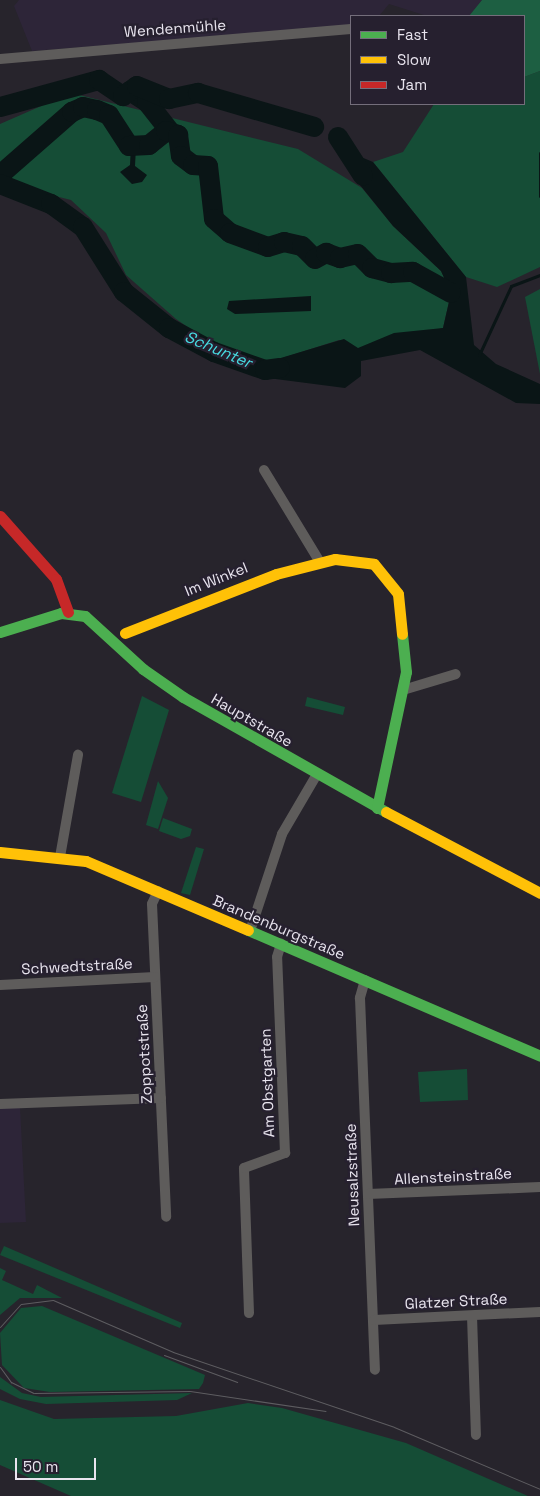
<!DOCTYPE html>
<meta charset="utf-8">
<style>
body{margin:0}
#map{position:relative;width:540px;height:1496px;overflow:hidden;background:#27242c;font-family:"Space Grotesk",sans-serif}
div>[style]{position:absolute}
.built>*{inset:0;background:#2d2538}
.green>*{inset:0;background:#154d36}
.forest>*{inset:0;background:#1d5f42}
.water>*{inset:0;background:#0a1516}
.stream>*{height:3px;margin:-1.5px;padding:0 1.5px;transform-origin:1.5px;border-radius:1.5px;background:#0a1516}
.river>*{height:20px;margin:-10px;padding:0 10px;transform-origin:10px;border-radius:10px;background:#0a1516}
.street>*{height:10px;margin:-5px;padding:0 5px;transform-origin:5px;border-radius:5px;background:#5e5c5b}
.fast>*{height:11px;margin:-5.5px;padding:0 5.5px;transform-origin:5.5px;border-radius:5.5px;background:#4caf50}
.slow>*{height:11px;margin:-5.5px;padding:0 5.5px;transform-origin:5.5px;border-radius:5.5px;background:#ffc107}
.jam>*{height:11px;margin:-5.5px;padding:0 5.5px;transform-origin:5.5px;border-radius:5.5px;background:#c62828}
.tram>*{height:1px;margin:-0.5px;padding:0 0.5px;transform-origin:0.5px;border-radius:0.5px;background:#5e5d61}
span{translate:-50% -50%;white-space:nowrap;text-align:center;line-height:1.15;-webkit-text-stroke:4.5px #26202f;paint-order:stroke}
.street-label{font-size:15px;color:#e8e4ee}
.water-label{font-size:16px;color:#47dbe2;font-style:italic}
.legend{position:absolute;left:350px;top:15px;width:175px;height:90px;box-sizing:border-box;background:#26202f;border:1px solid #746e7b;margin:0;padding:6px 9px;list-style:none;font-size:15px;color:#e8e4ee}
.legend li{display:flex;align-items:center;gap:10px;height:25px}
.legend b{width:25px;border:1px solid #746e7b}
.scale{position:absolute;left:15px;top:1458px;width:81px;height:22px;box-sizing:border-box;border:2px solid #e8e4ee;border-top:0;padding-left:6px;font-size:15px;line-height:18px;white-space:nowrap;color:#e8e4ee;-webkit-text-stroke:4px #26202f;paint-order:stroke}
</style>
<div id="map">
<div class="built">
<div style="clip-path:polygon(19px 0,482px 0,469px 16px,427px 16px,389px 4px,379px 16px,351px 16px,351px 26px,32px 51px,14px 6px)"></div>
<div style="clip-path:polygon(20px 1107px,26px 1222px,0 1223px,0 1108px)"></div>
</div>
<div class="green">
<div style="clip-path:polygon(540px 71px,540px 267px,497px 287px,466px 277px,373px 162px,403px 152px,434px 104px,524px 104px,524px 77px)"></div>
<div style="clip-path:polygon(71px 93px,298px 149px,362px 188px,393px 226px,441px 271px,451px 293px,443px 328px,358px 349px,339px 340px,254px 367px,260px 377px,176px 319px,126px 275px,106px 233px,71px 200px,0 182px,0 124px)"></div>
<div style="clip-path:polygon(540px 289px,540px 374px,525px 297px)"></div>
<div style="clip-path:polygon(142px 696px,169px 710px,141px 802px,112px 793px)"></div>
<div style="clip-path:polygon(307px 697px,345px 707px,343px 715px,305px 706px)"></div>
<div style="clip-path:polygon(158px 781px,168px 798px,158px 829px,146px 825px)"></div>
<div style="clip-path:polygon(163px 818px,192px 829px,190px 836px,181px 839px,159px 831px)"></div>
<div style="clip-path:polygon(196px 847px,204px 849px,190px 895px,181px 893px)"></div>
<div style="clip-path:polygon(467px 1069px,468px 1100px,420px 1102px,418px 1072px)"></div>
<div style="clip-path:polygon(4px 1246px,182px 1323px,180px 1328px,0 1255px)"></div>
<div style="clip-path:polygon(0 1268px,6px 1271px,2px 1280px,33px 1294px,37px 1285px,62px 1298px,20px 1298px,0 1315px)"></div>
<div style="clip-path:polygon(42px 1306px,205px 1375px,203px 1383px,199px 1389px,50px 1392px,24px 1388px,2px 1365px,0 1333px,21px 1308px)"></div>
<div style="clip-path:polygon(0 1377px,22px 1393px,41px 1397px,192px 1393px,177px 1400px,46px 1404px,20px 1399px,0 1389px)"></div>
<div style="clip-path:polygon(0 1400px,54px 1419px,176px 1416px,248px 1403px,282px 1408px,406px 1443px,528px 1496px,71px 1496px,0 1465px)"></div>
</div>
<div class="forest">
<div style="clip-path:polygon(482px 0,540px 0,540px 71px,524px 77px,524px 16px,469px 16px)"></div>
</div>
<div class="water">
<div style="clip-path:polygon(131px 145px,136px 147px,135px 166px,147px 175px,142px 182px,132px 184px,120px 172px,130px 165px)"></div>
<div style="clip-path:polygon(349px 152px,373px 162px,466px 277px,474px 345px,496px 364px,540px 384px,540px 404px,516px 403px,420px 350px,361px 361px,361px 376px,345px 388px,260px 377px,254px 366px,344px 339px,358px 348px,394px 333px,443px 328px,451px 293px,441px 271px,393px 226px,360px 185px)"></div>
<div style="clip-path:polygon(311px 296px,311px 311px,235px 314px,227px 309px,229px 301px)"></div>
</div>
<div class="stream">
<div style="left:540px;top:153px;width:43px;rotate:90deg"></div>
<div style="left:479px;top:355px;width:76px;rotate:-65.1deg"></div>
<div style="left:511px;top:286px;width:31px;rotate:-21deg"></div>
</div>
<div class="river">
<div style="left:130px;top:91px;width:20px;rotate:33deg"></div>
<div style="left:147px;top:102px;width:37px;rotate:52deg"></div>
<div style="left:0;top:107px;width:103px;rotate:-15.3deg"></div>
<div style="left:99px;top:80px;width:29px;rotate:34deg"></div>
<div style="left:123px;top:96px;width:17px;rotate:-36deg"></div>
<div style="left:137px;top:86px;width:35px;rotate:22deg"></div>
<div style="left:169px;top:99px;width:30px;rotate:-12deg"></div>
<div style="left:198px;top:93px;width:121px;rotate:16.3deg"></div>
<div style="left:338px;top:137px;width:46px;rotate:57.3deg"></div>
<div style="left:0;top:175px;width:96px;rotate:-41.2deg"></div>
<div style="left:72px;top:112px;width:12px;rotate:-24deg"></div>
<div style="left:83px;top:107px;width:14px;rotate:12deg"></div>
<div style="left:97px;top:110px;width:13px;rotate:23deg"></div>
<div style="left:109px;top:115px;width:37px;rotate:57deg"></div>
<div style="left:129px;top:146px;width:20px;rotate:-3deg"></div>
<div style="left:149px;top:145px;width:22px;rotate:-39deg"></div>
<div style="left:166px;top:131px;width:13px;rotate:18deg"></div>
<div style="left:178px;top:135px;width:21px;rotate:82deg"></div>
<div style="left:181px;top:156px;width:15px;rotate:37deg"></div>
<div style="left:193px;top:165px;width:15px;rotate:4deg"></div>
<div style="left:208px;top:166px;width:53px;rotate:83.5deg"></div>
<div style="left:214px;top:219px;width:21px;rotate:41deg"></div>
<div style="left:230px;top:233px;width:40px;rotate:20.2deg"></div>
<div style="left:268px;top:247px;width:17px;rotate:-17deg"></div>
<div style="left:284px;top:242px;width:18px;rotate:13deg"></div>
<div style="left:302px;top:246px;width:18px;rotate:45deg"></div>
<div style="left:315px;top:259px;width:13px;rotate:-29deg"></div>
<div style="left:326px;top:253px;width:15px;rotate:20deg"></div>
<div style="left:340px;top:258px;width:18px;rotate:-13deg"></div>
<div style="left:358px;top:254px;width:20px;rotate:45deg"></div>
<div style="left:372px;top:268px;width:20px;rotate:15deg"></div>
<div style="left:391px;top:273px;width:22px;rotate:-3deg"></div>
<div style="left:413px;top:272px;width:43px;rotate:28.9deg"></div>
<div style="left:0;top:184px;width:55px;rotate:21.4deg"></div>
<div style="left:51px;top:204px;width:39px;rotate:36deg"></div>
<div style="left:83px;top:227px;width:77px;rotate:57.8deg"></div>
<div style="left:124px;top:292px;width:58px;rotate:38.7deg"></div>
<div style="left:169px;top:328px;width:51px;rotate:28.1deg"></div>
<div style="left:214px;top:352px;width:54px;rotate:19.4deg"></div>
<div style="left:265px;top:370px;width:15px;rotate:-8deg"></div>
</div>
<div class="street">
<div style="left:0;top:59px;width:352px;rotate:-4.9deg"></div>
<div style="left:264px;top:470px;width:108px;rotate:58.7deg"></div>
<div style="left:403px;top:690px;width:55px;rotate:-16.8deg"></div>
<div style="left:60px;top:857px;width:104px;rotate:-80deg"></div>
<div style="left:158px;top:891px;width:14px;rotate:115deg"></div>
<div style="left:152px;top:904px;width:313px;rotate:87.4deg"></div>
<div style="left:250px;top:931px;width:102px;rotate:-71.7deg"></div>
<div style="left:282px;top:834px;width:69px;rotate:-59.7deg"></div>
<div style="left:365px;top:980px;width:19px;rotate:106deg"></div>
<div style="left:360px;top:998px;width:372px;rotate:87.7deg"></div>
<div style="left:0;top:985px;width:155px;rotate:-3deg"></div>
<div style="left:0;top:1104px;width:161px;rotate:-2.1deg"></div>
<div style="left:368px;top:1194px;width:172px;rotate:-2.3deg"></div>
<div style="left:249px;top:1313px;width:145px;rotate:-92deg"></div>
<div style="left:244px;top:1168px;width:44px;rotate:-20.1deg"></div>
<div style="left:285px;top:1153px;width:196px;rotate:-92.3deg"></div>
<div style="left:277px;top:957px;width:14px;rotate:-73deg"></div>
<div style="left:472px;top:1316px;width:119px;rotate:88.1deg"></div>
<div style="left:374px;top:1320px;width:166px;rotate:-2.8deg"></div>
</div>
<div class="fast">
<div style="left:0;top:632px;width:64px;rotate:-17.3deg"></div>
<div style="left:61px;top:613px;width:24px;rotate:7deg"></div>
<div style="left:85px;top:616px;width:79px;rotate:42.4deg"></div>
<div style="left:143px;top:669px;width:49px;rotate:35deg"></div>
<div style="left:183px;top:697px;width:233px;rotate:29.5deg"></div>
<div style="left:377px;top:808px;width:139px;rotate:-78deg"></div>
<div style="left:406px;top:672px;width:38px;rotate:-96deg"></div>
<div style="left:248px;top:930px;width:318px;rotate:23.3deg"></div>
</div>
<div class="slow">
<div style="left:125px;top:633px;width:162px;rotate:-21.3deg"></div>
<div style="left:276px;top:574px;width:61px;rotate:-14.3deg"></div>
<div style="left:335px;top:559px;width:39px;rotate:7deg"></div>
<div style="left:374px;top:564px;width:38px;rotate:51deg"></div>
<div style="left:398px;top:594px;width:40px;rotate:84.3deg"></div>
<div style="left:386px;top:812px;width:174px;rotate:27.7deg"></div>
<div style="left:0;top:852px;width:86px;rotate:6deg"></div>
<div style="left:86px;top:861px;width:176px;rotate:23.1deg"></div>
</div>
<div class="jam">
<div style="left:0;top:516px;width:84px;rotate:48.4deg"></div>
<div style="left:56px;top:579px;width:35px;rotate:70deg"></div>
</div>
<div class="tram">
<div style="left:0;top:1327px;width:31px;rotate:-48deg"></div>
<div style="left:21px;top:1304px;width:32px;rotate:-7deg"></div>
<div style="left:53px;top:1300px;width:131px;rotate:23.4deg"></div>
<div style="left:173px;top:1352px;width:233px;rotate:18.7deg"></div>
<div style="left:394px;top:1427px;width:159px;rotate:23deg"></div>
<div style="left:164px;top:1355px;width:78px;rotate:20.3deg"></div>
<div style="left:0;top:1367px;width:19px;rotate:54deg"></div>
<div style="left:11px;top:1382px;width:25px;rotate:26deg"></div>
<div style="left:34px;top:1393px;width:156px;rotate:-0.7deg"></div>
<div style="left:190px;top:1391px;width:137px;rotate:8.4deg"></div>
</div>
<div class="street-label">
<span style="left:175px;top:28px;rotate:-4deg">Wendenmühle</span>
<span style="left:216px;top:579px;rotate:-22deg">Im Winkel</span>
<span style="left:252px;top:720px;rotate:30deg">Hauptstraße</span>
<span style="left:279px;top:927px;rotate:23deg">Brandenburgstraße</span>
<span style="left:77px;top:966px;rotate:-3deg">Schwedtstraße</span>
<span style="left:144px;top:1054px;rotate:-93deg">Zoppotstraße</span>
<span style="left:267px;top:1083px;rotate:-92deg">Am Obstgarten</span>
<span style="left:352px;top:1175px;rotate:-92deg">Neusalzstraße</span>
<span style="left:453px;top:1176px;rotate:-3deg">Allensteinstraße</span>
<span style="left:456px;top:1301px;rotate:-3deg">Glatzer Straße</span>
</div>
<div class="water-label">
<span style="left:218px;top:350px;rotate:23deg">Schunter</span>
</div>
<ul class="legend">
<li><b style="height:6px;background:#4caf50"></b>Fast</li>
<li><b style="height:6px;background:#ffc107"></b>Slow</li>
<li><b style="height:6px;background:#c62828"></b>Jam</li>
</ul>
<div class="scale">50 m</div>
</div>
